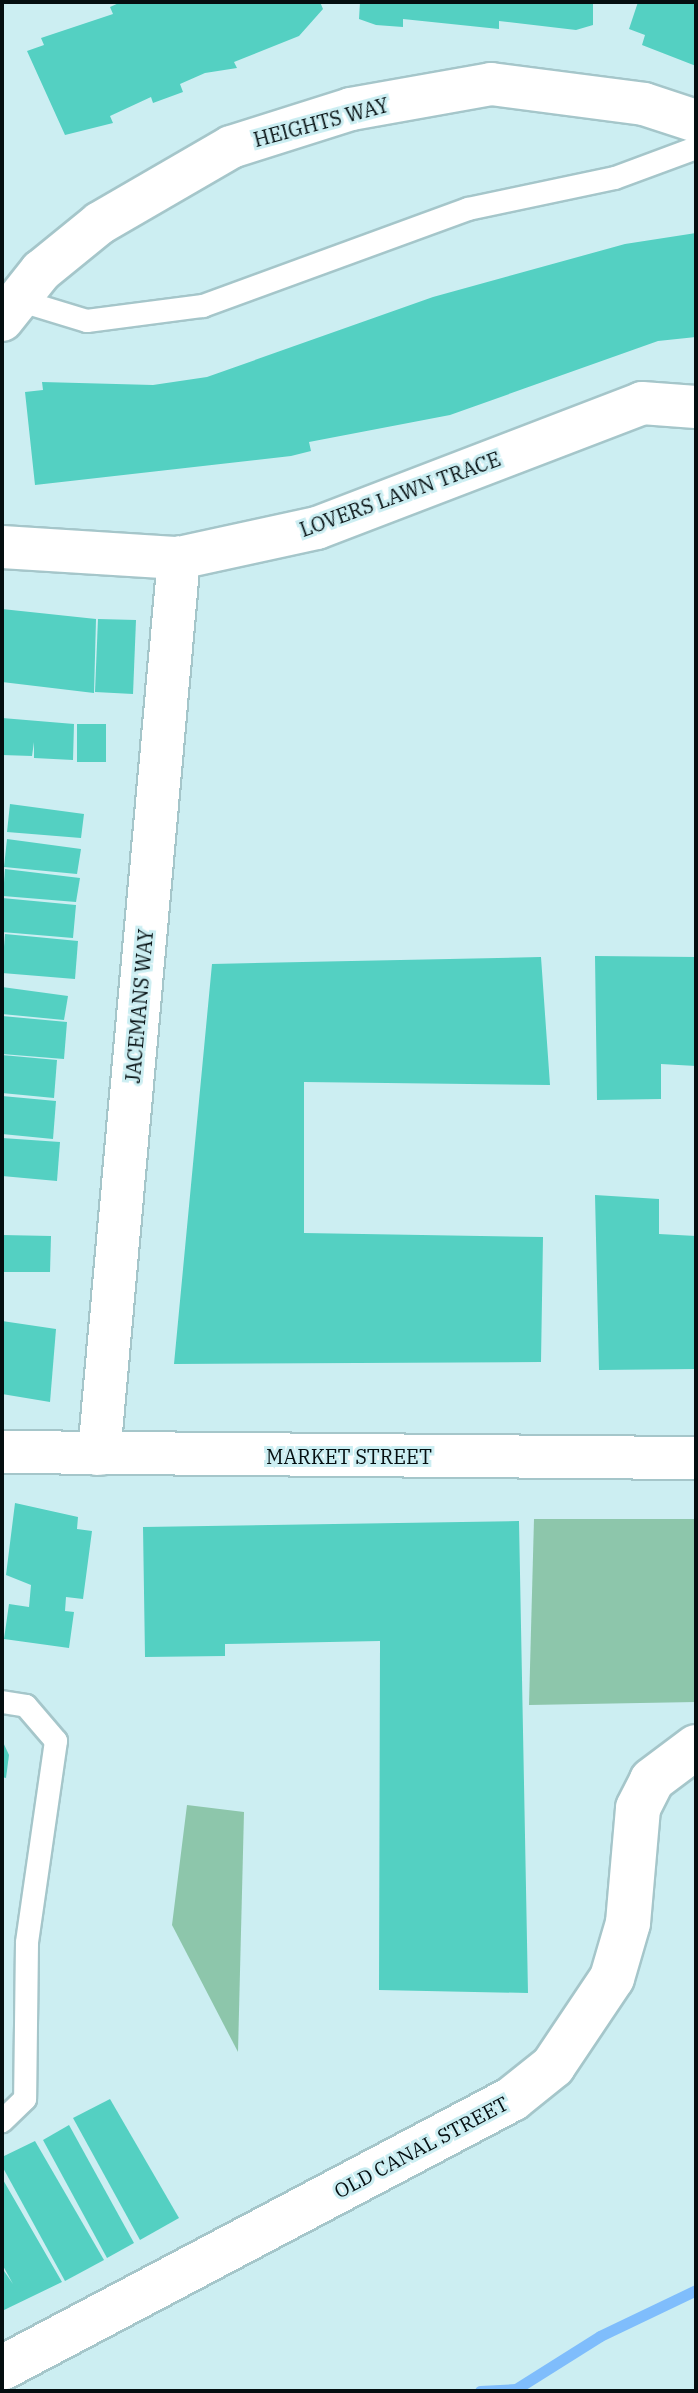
<!DOCTYPE html>
<style>
body{margin:0}
#map{position:relative;width:698px;height:2393px;overflow:hidden;background:#cceef2;font-family:"IBM Plex Serif",serif}
div>[style]{position:absolute}
.green>*{inset:0;background:#8dc6ab}
.stream>*{height:11px;margin:-5.5px;padding:0 5.5px;transform-origin:5.5px;border-radius:5.5px;background:#7fbdfc}
.building>*{inset:0;background:#54d0c2}
.roads{filter:drop-shadow(2px 0 #a5c6ca) drop-shadow(-2px 0 #a5c6ca) drop-shadow(0 2px #a5c6ca) drop-shadow(0 -2px #a5c6ca)}
.service>*{height:22px;margin:-11px;padding:0 11px;transform-origin:11px;border-radius:11px;background:#fff}
.minor>*{height:42px;margin:-21px;padding:0 21px;transform-origin:21px;border-radius:21px;background:#fff}
.tertiary>*{height:44px;margin:-22px;padding:0 22px;transform-origin:22px;border-radius:22px;background:#fff}
span{translate:-50% -50%;white-space:nowrap;text-align:center;line-height:1.15;-webkit-text-stroke:6px #cceef2;paint-order:stroke}
.street-label{font-size:20px;color:#040e10}
.frame{position:absolute;inset:0;border:4px solid #040e10;pointer-events:none}
</style>
<div id="map">
<div class="green">
<div style="clip-path:polygon(534px 1519px,696px 1519px,696px 1702px,529px 1705px)"></div>
<div style="clip-path:polygon(187px 1805px,244px 1812px,238px 2052px,172px 1925px)"></div>
</div>
<div class="stream">
<div style="left:480px;top:2391px;width:36px;rotate:-3deg"></div>
<div style="left:516px;top:2389px;width:99px;rotate:-32.2deg"></div>
<div style="left:600px;top:2336px;width:106px;rotate:-25.6deg"></div>
</div>
<div class="building">
<div style="clip-path:polygon(121px 2px,320px 2px,323px 9px,299px 36px,234px 62px,237px 68px,205px 73px,180px 84px,183px 92px,153px 103px,151px 97px,110px 116px,113px 123px,65px 135px,27px 51px,44px 45px,41px 38px,113px 14px,110px 7px)"></div>
<div style="clip-path:polygon(360px 2px,593px 2px,593px 25px,576px 30px,499px 21px,499px 29px,403px 19px,403px 27px,376px 25px,359px 19px)"></div>
<div style="clip-path:polygon(638px 2px,696px 2px,696px 66px,642px 45px,645px 35px,629px 29px)"></div>
<div style="clip-path:polygon(696px 233px,696px 337px,658px 341px,450px 415px,309px 442px,311px 451px,291px 456px,35px 485px,25px 392px,43px 390px,42px 382px,153px 385px,207px 377px,433px 297px,625px 244px)"></div>
<div style="clip-path:polygon(2px 609px,96px 619px,94px 693px,2px 682px)"></div>
<div style="clip-path:polygon(98px 619px,136px 620px,133px 694px,95px 692px)"></div>
<div style="clip-path:polygon(2px 718px,74px 724px,73px 760px,34px 758px,34px 742px,32px 756px,2px 755px)"></div>
<div style="clip-path:polygon(77px 724px,106px 724px,106px 762px,77px 762px)"></div>
<div style="clip-path:polygon(10px 804px,84px 814px,81px 838px,7px 832px)"></div>
<div style="clip-path:polygon(7px 839px,81px 849px,77px 874px,4px 867px)"></div>
<div style="clip-path:polygon(5px 869px,80px 878px,76px 902px,3px 896px)"></div>
<div style="clip-path:polygon(2px 898px,76px 905px,73px 938px,2px 932px)"></div>
<div style="clip-path:polygon(5px 934px,78px 941px,75px 979px,2px 973px)"></div>
<div style="clip-path:polygon(595px 956px,696px 957px,696px 1066px,661px 1064px,661px 1099px,597px 1100px)"></div>
<div style="clip-path:polygon(541px 957px,550px 1085px,304px 1082px,304px 1233px,543px 1237px,541px 1362px,174px 1364px,212px 964px)"></div>
<div style="clip-path:polygon(2px 987px,68px 996px,64px 1020px,2px 1014px)"></div>
<div style="clip-path:polygon(2px 1016px,67px 1022px,64px 1059px,2px 1054px)"></div>
<div style="clip-path:polygon(2px 1055px,57px 1060px,54px 1098px,2px 1093px)"></div>
<div style="clip-path:polygon(2px 1096px,56px 1101px,53px 1139px,2px 1134px)"></div>
<div style="clip-path:polygon(2px 1138px,60px 1142px,57px 1181px,2px 1176px)"></div>
<div style="clip-path:polygon(595px 1195px,659px 1199px,659px 1234px,696px 1236px,696px 1369px,599px 1370px)"></div>
<div style="clip-path:polygon(2px 1235px,51px 1236px,50px 1272px,2px 1272px)"></div>
<div style="clip-path:polygon(2px 1321px,56px 1329px,50px 1402px,2px 1394px)"></div>
<div style="clip-path:polygon(15px 1503px,78px 1517px,77px 1529px,92px 1531px,83px 1599px,66px 1597px,65px 1611px,74px 1612px,69px 1648px,4px 1639px,9px 1604px,29px 1607px,31px 1585px,6px 1575px)"></div>
<div style="clip-path:polygon(519px 1521px,528px 1993px,379px 1990px,380px 1641px,225px 1644px,225px 1656px,145px 1657px,143px 1527px)"></div>
<div style="clip-path:polygon(2px 1740px,9px 1755px,6px 1778px,2px 1777px)"></div>
<div style="clip-path:polygon(110px 2099px,179px 2218px,140px 2240px,73px 2118px)"></div>
<div style="clip-path:polygon(69px 2125px,134px 2243px,107px 2258px,43px 2140px)"></div>
<div style="clip-path:polygon(35px 2141px,104px 2260px,65px 2281px,2px 2166px,2px 2157px)"></div>
<div style="clip-path:polygon(2px 2178px,62px 2282px,2px 2311px,2px 2268px,13px 2284px,2px 2264px)"></div>
</div>
<div class="roads">
<div class="service">
<div style="left:18px;top:300px;width:72px;rotate:16.9deg"></div>
<div style="left:87px;top:321px;width:117px;rotate:-7.4deg"></div>
<div style="left:203px;top:306px;width:282px;rotate:-20.1deg"></div>
<div style="left:468px;top:209px;width:150px;rotate:-11.9deg"></div>
<div style="left:615px;top:178px;width:86px;rotate:-20.3deg"></div>
<div style="left:2px;top:1702px;width:24px;rotate:9deg"></div>
<div style="left:26px;top:1706px;width:46px;rotate:49.4deg"></div>
<div style="left:56px;top:1741px;width:204px;rotate:98.2deg"></div>
<div style="left:27px;top:1943px;width:156px;rotate:90.7deg"></div>
<div style="left:25px;top:2099px;width:32px;rotate:136deg"></div>
</div>
<div class="minor">
<div style="left:2px;top:320px;width:63px;rotate:-51.5deg"></div>
<div style="left:41px;top:271px;width:76px;rotate:-39.1deg"></div>
<div style="left:100px;top:223px;width:151px;rotate:-30.1deg"></div>
<div style="left:231px;top:147px;width:126px;rotate:-17.6deg"></div>
<div style="left:351px;top:109px;width:142px;rotate:-10.1deg"></div>
<div style="left:491px;top:84px;width:154px;rotate:7.4deg"></div>
<div style="left:644px;top:104px;width:55px;rotate:18.1deg"></div>
<div style="left:2px;top:547px;width:177px;rotate:3.6deg"></div>
<div style="left:179px;top:558px;width:141px;rotate:-12.3deg"></div>
<div style="left:317px;top:528px;width:348px;rotate:-21deg"></div>
<div style="left:642px;top:403px;width:54px;rotate:4.2deg"></div>
<div style="left:2px;top:1452px;width:694px;rotate:0.5deg"></div>
<div style="left:99px;top:1454px;width:900px;rotate:-84.9deg"></div>
</div>
<div class="tertiary">
<div style="left:2px;top:2368px;width:577px;rotate:-27.81deg"></div>
<div style="left:512px;top:2099px;width:53px;rotate:-38.8deg"></div>
<div style="left:553px;top:2066px;width:106px;rotate:-56.2deg"></div>
<div style="left:612px;top:1978px;width:57px;rotate:-73.8deg"></div>
<div style="left:628px;top:1923px;width:115px;rotate:-85deg"></div>
<div style="left:638px;top:1808px;width:31px;rotate:-63deg"></div>
<div style="left:652px;top:1780px;width:55px;rotate:-36.9deg"></div>
</div>
</div>
<div class="street-label">
<span style="left:321px;top:122px;rotate:-15deg">HEIGHTS WAY</span>
<span style="left:400px;top:494px;rotate:-20deg">LOVERS LAWN TRACE</span>
<span style="left:139px;top:1006px;rotate:-85deg">JACEMANS WAY</span>
<span style="left:349px;top:1456px">MARKET STREET</span>
<span style="left:421px;top:2147px;rotate:-28deg">OLD CANAL STREET</span>
</div>
<div class="frame"></div>
</div>
